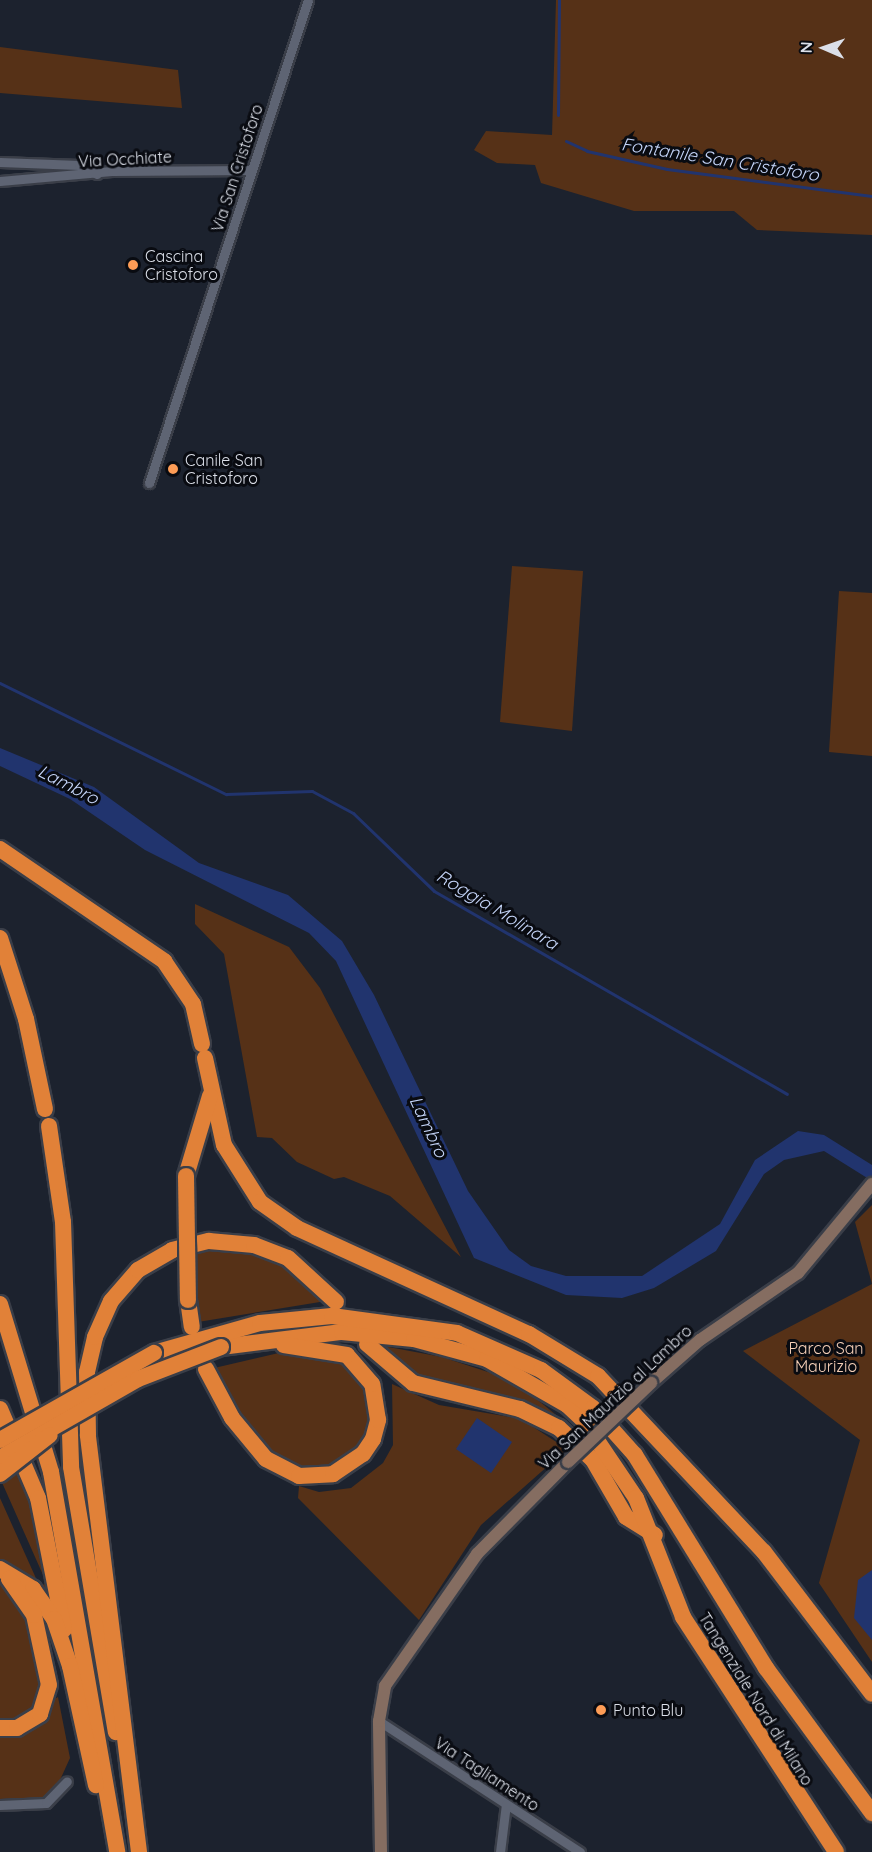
<!DOCTYPE html>
<style>
body{margin:0}
#map{position:relative;width:872px;height:1852px;overflow:hidden;background:#1c222e;font-family:Quicksand,sans-serif}
div>[style]{position:absolute}
.green>*{inset:0;background:#563117}
.water>*{inset:0;background:#21346e}
.stream>*{height:3px;margin:-1.5px;padding:0 1.5px;transform-origin:1.5px;border-radius:1.5px;background:#21346e}
.roads{filter:drop-shadow(2px 0 #3a3e48) drop-shadow(-2px 0 #3a3e48) drop-shadow(0 2px #3a3e48) drop-shadow(0 -2px #3a3e48)}
.street>*{height:9px;margin:-4.5px;padding:0 4.5px;transform-origin:4.5px;border-radius:4.5px;background:#5e6473}
.secondary>*{height:12px;margin:-6px;padding:0 6px;transform-origin:6px;border-radius:6px;background:#856d61}
.highway>*{height:16px;margin:-8px;padding:0 8px;transform-origin:8px;border-radius:8px;background:#e18138}
.bridges{filter:drop-shadow(2px 0 #3a3e48) drop-shadow(-2px 0 #3a3e48) drop-shadow(0 2px #3a3e48) drop-shadow(0 -2px #3a3e48)}
.secondary-bridge>*{height:12px;margin:-6px;padding:0 6px;transform-origin:6px;border-radius:6px;background:#856d61}
.highway-bridge>*{height:16px;margin:-8px;padding:0 8px;transform-origin:8px;border-radius:8px;background:#e18138}
.dots>*{width:16px;height:16px;translate:-50% -50%;box-sizing:border-box;border:3px solid #090b11;border-radius:50%}
span{translate:-50% -50%;white-space:nowrap;text-align:center;line-height:1.15;-webkit-text-stroke:6px #090b11;paint-order:stroke}
.street-label{font-size:16px;color:#dbdfe8}
.poi-label{font-size:16px;color:#dbdfe8}
.left{translate:0 -50%;text-align:left}
.park-label{font-size:16px;color:#f5cfb7}
.water-label{font-size:18px;color:#c5d5f9;font-style:italic}
.north{position:absolute;left:794px;top:18px;width:60px;height:60px;-webkit-text-stroke:4px #090b11;paint-order:stroke;rotate:272deg;font-size:16px;font-weight:700;line-height:24px;text-align:center;color:#dbdfe8}
.north::after{content:'';display:block;margin:auto;width:21px;height:27px;background:#dbdfe8;clip-path:polygon(50% 0,100% 100%,50% 72%,0 100%)}
</style>
<div id="map">
<div class="green">
<div style="clip-path:polygon(556px 0,872px 0,872px 235px,757px 230px,734px 211px,634px 211px,541px 183px,535px 165px,497px 163px,474px 150px,486px 131px,552px 135px)"></div>
<div style="clip-path:polygon(0 47px,178px 70px,182px 108px,0 93px)"></div>
<div style="clip-path:polygon(512px 566px,583px 571px,572px 731px,500px 722px)"></div>
<div style="clip-path:polygon(839px 591px,872px 593px,872px 756px,829px 752px)"></div>
<div style="clip-path:polygon(195px 904px,289px 947px,320px 988px,461px 1257px,390px 1196px,344px 1177px,334px 1179px,297px 1162px,272px 1138px,257px 1137px,224px 954px,195px 924px)"></div>
<div style="clip-path:polygon(872px 1205px,872px 1662px,819px 1583px,860px 1440px,743px 1351px,872px 1284px,855px 1222px)"></div>
<div style="clip-path:polygon(237px 1247px,285px 1262px,326px 1301px,198px 1322px,190px 1248px)"></div>
<div style="clip-path:polygon(378px 1345px,442px 1357px,491px 1373px,534px 1397px,582px 1436px,578px 1440px,427px 1382px)"></div>
<div style="clip-path:polygon(283px 1352px,343px 1359px,364px 1382px,371px 1411px,368px 1431px,344px 1463px,305px 1473px,260px 1447px,210px 1369px)"></div>
<div style="clip-path:polygon(392px 1384px,439px 1405px,521px 1419px,567px 1449px,481px 1525px,419px 1620px,298px 1498px,299px 1486px,319px 1492px,351px 1488px,383px 1463px,393px 1445px)"></div>
<div style="clip-path:polygon(21px 1465px,28px 1491px,57px 1607px,0 1562px,0 1498px,39px 1585px,47px 1584px,0 1478px)"></div>
<div style="clip-path:polygon(0 1577px,28px 1614px,42px 1688px,38px 1705px,19px 1721px,0 1718px)"></div>
<div style="clip-path:polygon(58px 1697px,70px 1758px,55px 1791px,43px 1798px,0 1799px,0 1730px)"></div>
</div>
<div class="water">
<div style="clip-path:polygon(0 748px,94px 787px,199px 863px,288px 895px,342px 941px,374px 995px,468px 1191px,509px 1250px,531px 1266px,566px 1276px,642px 1276px,720px 1224px,755px 1160px,798px 1131px,824px 1135px,872px 1165px,872px 1181px,824px 1151px,784px 1160px,764px 1174px,716px 1251px,654px 1288px,622px 1298px,566px 1295px,474px 1258px,336px 961px,309px 933px,145px 850px,70px 799px,0 766px)"></div>
<div style="clip-path:polygon(477px 1418px,512px 1442px,491px 1473px,456px 1449px)"></div>
<div style="clip-path:polygon(872px 1570px,872px 1640px,854px 1618px,858px 1580px)"></div>
</div>
<div class="stream">
<div style="left:558px;top:115px;width:115px;rotate:-89.5deg"></div>
<div style="left:566px;top:141px;width:23px;rotate:25deg"></div>
<div style="left:587px;top:151px;width:82px;rotate:12.7deg"></div>
<div style="left:667px;top:169px;width:207px;rotate:7.5deg"></div>
<div style="left:0;top:683px;width:252px;rotate:26.2deg"></div>
<div style="left:226px;top:794px;width:86px;rotate:-2deg"></div>
<div style="left:312px;top:791px;width:47px;rotate:28.2deg"></div>
<div style="left:353px;top:813px;width:112px;rotate:43.9deg"></div>
<div style="left:434px;top:891px;width:407px;rotate:29.9deg"></div>
</div>
<div class="roads">
<div class="street">
<div style="left:0;top:162px;width:79px;rotate:2.2deg"></div>
<div style="left:79px;top:165px;width:20px;rotate:27deg"></div>
<div style="left:0;top:181px;width:112px;rotate:-5.1deg"></div>
<div style="left:112px;top:171px;width:140px;rotate:-0.4deg"></div>
<div style="left:149px;top:483px;width:508px;rotate:-71.78deg"></div>
<div style="left:379px;top:1721px;width:240px;rotate:33.1deg"></div>
<div style="left:0;top:1805px;width:46px;rotate:-2.5deg"></div>
<div style="left:46px;top:1803px;width:30px;rotate:-46deg"></div>
<div style="left:500px;top:1852px;width:48px;rotate:-82.9deg"></div>
</div>
<div class="secondary">
<div style="left:651px;top:1383px;width:65px;rotate:-41.3deg"></div>
<div style="left:700px;top:1340px;width:119px;rotate:-34.4deg"></div>
<div style="left:798px;top:1273px;width:116px;rotate:-50.3deg"></div>
<div style="left:381px;top:1852px;width:131px;rotate:-90.9deg"></div>
<div style="left:379px;top:1721px;width:36px;rotate:-80deg"></div>
<div style="left:385px;top:1686px;width:161px;rotate:-55.1deg"></div>
<div style="left:477px;top:1554px;width:129px;rotate:-45.3deg"></div>
</div>
<div class="highway">
<div style="left:0;top:849px;width:199px;rotate:34.3deg"></div>
<div style="left:164px;top:961px;width:52px;rotate:56deg"></div>
<div style="left:193px;top:1004px;width:41px;rotate:77.3deg"></div>
<div style="left:0;top:938px;width:85px;rotate:72.2deg"></div>
<div style="left:26px;top:1019px;width:92px;rotate:78.1deg"></div>
<div style="left:205px;top:1058px;width:89px;rotate:77.7deg"></div>
<div style="left:224px;top:1145px;width:67px;rotate:57.7deg"></div>
<div style="left:260px;top:1202px;width:45px;rotate:35.1deg"></div>
<div style="left:297px;top:1228px;width:255px;rotate:24.6deg"></div>
<div style="left:529px;top:1334px;width:81px;rotate:31.3deg"></div>
<div style="left:598px;top:1376px;width:242px;rotate:46.7deg"></div>
<div style="left:764px;top:1552px;width:178px;rotate:52.7deg"></div>
<div style="left:49px;top:1126px;width:97px;rotate:81.7deg"></div>
<div style="left:63px;top:1222px;width:245px;rotate:88.1deg"></div>
<div style="left:71px;top:1467px;width:269px;rotate:80.4deg"></div>
<div style="left:186px;top:1176px;width:84px;rotate:-73.3deg"></div>
<div style="left:188px;top:1300px;width:27px;rotate:82deg"></div>
<div style="left:0;top:1304px;width:176px;rotate:73.1deg"></div>
<div style="left:51px;top:1472px;width:386px;rotate:80.1deg"></div>
<div style="left:367px;top:1344px;width:60px;rotate:40.3deg"></div>
<div style="left:413px;top:1383px;width:110px;rotate:13.7deg"></div>
<div style="left:520px;top:1409px;width:43px;rotate:26deg"></div>
<div style="left:559px;top:1428px;width:47px;rotate:43.3deg"></div>
<div style="left:593px;top:1460px;width:66px;rotate:59.9deg"></div>
<div style="left:626px;top:1517px;width:34px;rotate:32deg"></div>
<div style="left:221px;top:1347px;width:122px;rotate:-7.1deg"></div>
<div style="left:342px;top:1332px;width:72px;rotate:5.6deg"></div>
<div style="left:414px;top:1339px;width:76px;rotate:15.3deg"></div>
<div style="left:487px;top:1359px;width:92px;rotate:29.9deg"></div>
<div style="left:567px;top:1405px;width:23px;rotate:43deg"></div>
<div style="left:584px;top:1421px;width:93px;rotate:56deg"></div>
<div style="left:636px;top:1498px;width:128px;rotate:68.4deg"></div>
<div style="left:683px;top:1617px;width:280px;rotate:56.9deg"></div>
<div style="left:154px;top:1353px;width:110px;rotate:-15.8deg"></div>
<div style="left:260px;top:1323px;width:72px;rotate:-5.6deg"></div>
<div style="left:332px;top:1316px;width:126px;rotate:7.7deg"></div>
<div style="left:457px;top:1333px;width:92px;rotate:23.8deg"></div>
<div style="left:541px;top:1370px;width:64px;rotate:36.2deg"></div>
<div style="left:593px;top:1408px;width:63px;rotate:48.2deg"></div>
<div style="left:635px;top:1455px;width:250px;rotate:58.4deg"></div>
<div style="left:766px;top:1668px;width:180px;rotate:53.8deg"></div>
<div style="left:206px;top:1369px;width:55px;rotate:62deg"></div>
<div style="left:232px;top:1418px;width:53px;rotate:50.3deg"></div>
<div style="left:266px;top:1459px;width:37px;rotate:27deg"></div>
<div style="left:299px;top:1476px;width:34px;rotate:-3deg"></div>
<div style="left:333px;top:1474px;width:36px;rotate:-34deg"></div>
<div style="left:363px;top:1454px;width:18px;rotate:-56deg"></div>
<div style="left:373px;top:1439px;width:20px;rotate:-75deg"></div>
<div style="left:378px;top:1420px;width:36px;rotate:-99deg"></div>
<div style="left:372px;top:1384px;width:38px;rotate:-131deg"></div>
<div style="left:347px;top:1355px;width:64px;rotate:-171deg"></div>
<div style="left:0;top:1409px;width:97px;rotate:66.9deg"></div>
<div style="left:38px;top:1498px;width:134px;rotate:78.8deg"></div>
<div style="left:0;top:1569px;width:39px;rotate:31deg"></div>
<div style="left:33px;top:1589px;width:37px;rotate:55deg"></div>
<div style="left:54px;top:1619px;width:50px;rotate:71.2deg"></div>
<div style="left:70px;top:1666px;width:122px;rotate:77.7deg"></div>
<div style="left:0;top:1728px;width:17px"></div>
<div style="left:17px;top:1728px;width:27px;rotate:-31deg"></div>
<div style="left:40px;top:1714px;width:30px;rotate:-73deg"></div>
<div style="left:49px;top:1685px;width:72px;rotate:-102.1deg"></div>
<div style="left:34px;top:1615px;width:44px;rotate:-124.8deg"></div>
<div style="left:139px;top:1852px;width:420px;rotate:-97deg"></div>
<div style="left:88px;top:1435px;width:63px;rotate:-90.9deg"></div>
<div style="left:87px;top:1372px;width:36px;rotate:-77deg"></div>
<div style="left:95px;top:1337px;width:39px;rotate:-66deg"></div>
<div style="left:111px;top:1301px;width:41px;rotate:-48.9deg"></div>
<div style="left:138px;top:1270px;width:39px;rotate:-30deg"></div>
<div style="left:172px;top:1250px;width:38px;rotate:-14deg"></div>
<div style="left:209px;top:1241px;width:45px;rotate:5.1deg"></div>
<div style="left:254px;top:1245px;width:36px;rotate:21deg"></div>
<div style="left:288px;top:1258px;width:65px;rotate:42.5deg"></div>
</div>
</div>
<div class="bridges">
<div class="secondary-bridge">
<div style="left:568px;top:1462px;width:115px;rotate:-43.6deg"></div>
</div>
<div class="highway-bridge">
<div style="left:186px;top:1176px;width:124px;rotate:89.1deg"></div>
<div style="left:0;top:1440px;width:177px;rotate:-29.5deg"></div>
<div style="left:0;top:1458px;width:159px;rotate:-29.8deg"></div>
<div style="left:138px;top:1379px;width:89px;rotate:-21.1deg"></div>
<div style="left:0;top:1474px;width:63px;rotate:-38deg"></div>
</div>
</div>
<div class="dots">
<div style="left:133px;top:265px;background:#fd9c56"></div>
<div style="left:173px;top:469px;background:#fd9c56"></div>
<div style="left:601px;top:1710px;background:#fd9c56"></div>
</div>
<div class="street-label">
<span style="left:125px;top:159px;rotate:-3deg">Via Occhiate</span>
<span style="left:237px;top:168px;rotate:-72deg">Via San Cristoforo</span>
<span style="left:615px;top:1397px;rotate:-43deg">Via San Maurizio al Lambro</span>
<span style="left:756px;top:1699px;rotate:58deg">Tangenziale Nord di Milano</span>
<span style="left:487px;top:1774px;rotate:33deg">Via Tagliamento</span>
</div>
<div class="poi-label">
<span class="left" style="left:145px;top:265px">Cascina<br>Cristoforo</span>
<span class="left" style="left:185px;top:469px">Canile San<br>Cristoforo</span>
<span class="left" style="left:613px;top:1710px">Punto Blu</span>
</div>
<div class="park-label">
<span style="left:826px;top:1357px">Parco San<br>Maurizio</span>
</div>
<div class="water-label">
<span style="left:720px;top:160px;rotate:9deg">Fontanile San Cristoforo</span>
<span style="left:68px;top:785px;rotate:27deg">Lambro</span>
<span style="left:497px;top:910px;rotate:31deg">Roggia Molinara</span>
<span style="left:428px;top:1127px;rotate:65deg">Lambro</span>
</div>
<div class="north">N</div>
</div>
